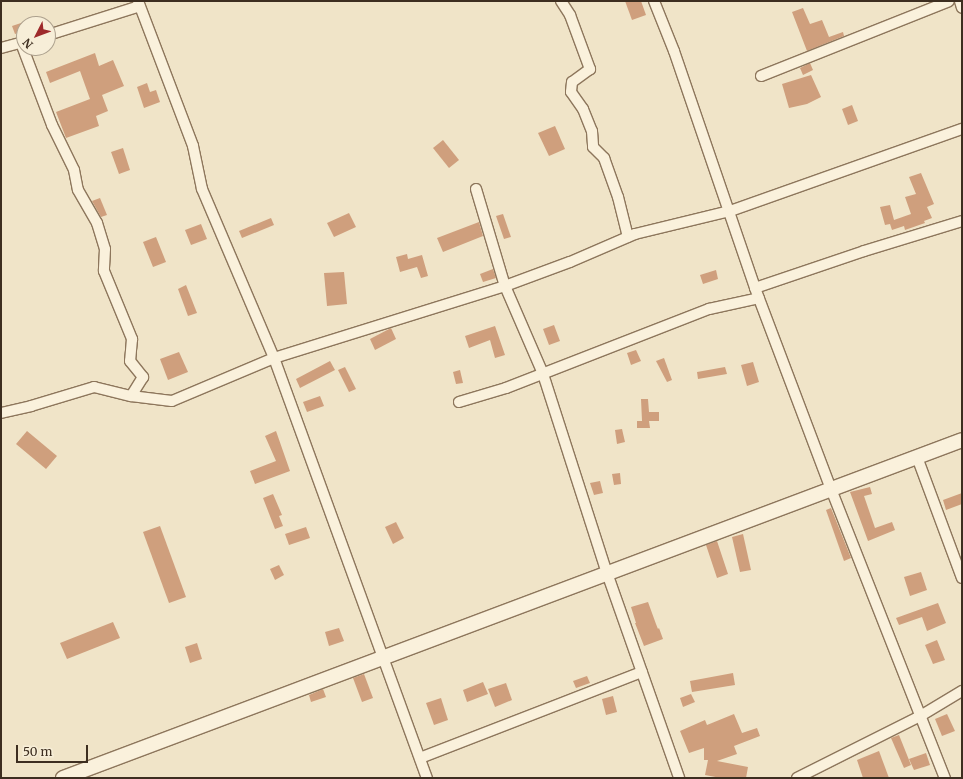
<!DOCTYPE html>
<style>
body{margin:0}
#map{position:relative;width:963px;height:779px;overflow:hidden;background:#f0e4c8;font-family:Merriweather,serif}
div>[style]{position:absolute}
.building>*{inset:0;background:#cf9f7d}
.roads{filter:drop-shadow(1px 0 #8d765c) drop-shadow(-1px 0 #8d765c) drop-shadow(0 1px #8d765c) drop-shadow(0 -1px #8d765c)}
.street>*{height:10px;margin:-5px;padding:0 5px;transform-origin:5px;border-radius:5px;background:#faf1dc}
.secondary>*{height:14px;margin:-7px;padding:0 7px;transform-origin:7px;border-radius:7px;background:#faf1dc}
span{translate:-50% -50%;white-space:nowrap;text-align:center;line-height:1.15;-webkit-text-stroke:4px #f7eed8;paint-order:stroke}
.frame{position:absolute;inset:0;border:2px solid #3d2e20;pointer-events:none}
.north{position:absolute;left:16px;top:16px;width:40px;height:40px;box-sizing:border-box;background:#f7eed8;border:1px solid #ada18e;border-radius:50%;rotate:228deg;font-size:11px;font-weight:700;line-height:16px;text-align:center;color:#3d2e20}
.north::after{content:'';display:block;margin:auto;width:14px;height:18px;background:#9e2a2b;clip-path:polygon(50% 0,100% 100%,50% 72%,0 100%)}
.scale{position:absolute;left:16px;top:745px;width:72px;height:18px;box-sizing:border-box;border:2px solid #3d2e20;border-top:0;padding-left:5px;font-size:12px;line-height:14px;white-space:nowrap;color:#3d2e20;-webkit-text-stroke:3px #f7eed8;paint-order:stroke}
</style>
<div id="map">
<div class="building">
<div style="clip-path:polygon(625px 1px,641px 1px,646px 15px,632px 20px)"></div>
<div style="clip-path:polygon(803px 8px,810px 24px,822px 20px,829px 37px,843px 32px,844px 36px,807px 51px,792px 12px)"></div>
<div style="clip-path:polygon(24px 22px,24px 31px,15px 34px,12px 26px)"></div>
<div style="clip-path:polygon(95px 53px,99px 66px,113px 60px,124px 86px,102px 95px,108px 111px,96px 116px,99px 126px,66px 138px,56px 112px,90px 99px,80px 71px,50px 83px,46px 72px)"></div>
<div style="clip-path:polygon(810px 63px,813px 70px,803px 75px,800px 68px)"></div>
<div style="clip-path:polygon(811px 75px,821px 97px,807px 104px,789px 108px,782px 84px)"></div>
<div style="clip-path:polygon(147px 83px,150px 92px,156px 90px,160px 102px,144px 108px,137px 87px)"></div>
<div style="clip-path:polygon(852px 105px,858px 121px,848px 125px,842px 109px)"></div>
<div style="clip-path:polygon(555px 126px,565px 149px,549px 156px,538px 133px)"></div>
<div style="clip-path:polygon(443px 140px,459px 160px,449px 168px,433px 148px)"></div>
<div style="clip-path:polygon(123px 148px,130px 170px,119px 174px,111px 152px)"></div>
<div style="clip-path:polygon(921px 173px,934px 204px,927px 207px,932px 218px,924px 221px,925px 223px,905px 230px,904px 226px,892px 230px,890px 224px,885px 225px,880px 207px,890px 205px,894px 220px,911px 214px,905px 197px,916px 194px,909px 177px)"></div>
<div style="clip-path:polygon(100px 198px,107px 215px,101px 217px,92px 201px)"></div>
<div style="clip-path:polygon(349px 213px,356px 227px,334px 237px,327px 223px)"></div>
<div style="clip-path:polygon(503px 214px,511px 237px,504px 239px,496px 216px)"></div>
<div style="clip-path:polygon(271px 218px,274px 225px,242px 238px,239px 231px)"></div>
<div style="clip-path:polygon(479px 222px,483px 236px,443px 252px,437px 238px)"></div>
<div style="clip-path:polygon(201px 224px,207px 239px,191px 245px,185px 230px)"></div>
<div style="clip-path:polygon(156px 237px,166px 262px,153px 267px,143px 242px)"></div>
<div style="clip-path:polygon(407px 254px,408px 259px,422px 255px,428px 276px,421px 278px,417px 267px,400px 272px,396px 257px)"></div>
<div style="clip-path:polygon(493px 269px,496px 278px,483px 282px,480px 274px)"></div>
<div style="clip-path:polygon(716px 270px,718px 279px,703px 284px,700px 275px)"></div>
<div style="clip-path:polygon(344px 272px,347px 304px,327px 306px,324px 273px)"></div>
<div style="clip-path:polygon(186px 285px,197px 313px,188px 316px,178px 289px)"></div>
<div style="clip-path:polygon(554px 325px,560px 341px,549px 345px,543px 329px)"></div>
<div style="clip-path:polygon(495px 326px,505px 355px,495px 358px,490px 340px,469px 348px,465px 336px)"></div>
<div style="clip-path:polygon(391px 328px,396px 339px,375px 350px,370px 339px)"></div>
<div style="clip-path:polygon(636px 350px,641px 361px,631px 365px,627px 353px)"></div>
<div style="clip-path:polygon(179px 352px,188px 372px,168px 380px,160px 359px)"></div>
<div style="clip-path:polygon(664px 358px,672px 380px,667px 382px,656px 361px)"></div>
<div style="clip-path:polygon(330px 361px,335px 370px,300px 388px,296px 379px)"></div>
<div style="clip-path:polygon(753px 362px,759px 382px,747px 386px,741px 365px)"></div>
<div style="clip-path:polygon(345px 367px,356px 389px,349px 392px,338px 370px)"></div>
<div style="clip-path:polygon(725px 367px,727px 374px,698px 379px,697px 372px)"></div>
<div style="clip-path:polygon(460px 370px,463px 383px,456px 384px,453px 372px)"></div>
<div style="clip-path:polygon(320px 396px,324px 406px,307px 412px,303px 402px)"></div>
<div style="clip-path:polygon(641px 399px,648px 399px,649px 412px,659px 412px,659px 421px,649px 421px,650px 428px,637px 428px,637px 421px,642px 421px)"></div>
<div style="clip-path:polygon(622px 429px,625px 442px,617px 444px,615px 430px)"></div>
<div style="clip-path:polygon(27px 431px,57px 456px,46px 469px,16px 444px)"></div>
<div style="clip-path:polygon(276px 431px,290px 471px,255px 484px,250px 471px,276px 461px,265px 436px)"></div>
<div style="clip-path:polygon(620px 473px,621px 484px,614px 485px,612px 474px)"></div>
<div style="clip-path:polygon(600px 481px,603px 493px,594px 495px,590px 483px)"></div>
<div style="clip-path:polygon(870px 487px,872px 494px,864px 496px,875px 528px,892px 522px,895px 530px,868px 541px,850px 492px)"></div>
<div style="clip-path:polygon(962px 493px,962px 504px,946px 510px,943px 500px)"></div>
<div style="clip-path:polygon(273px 494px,282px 515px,279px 516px,283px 526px,275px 529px,263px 498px)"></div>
<div style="clip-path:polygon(831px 508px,851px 558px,844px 561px,826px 510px)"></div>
<div style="clip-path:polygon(396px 522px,404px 538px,393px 544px,385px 527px)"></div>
<div style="clip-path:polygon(160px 526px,186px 597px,169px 603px,143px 532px)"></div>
<div style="clip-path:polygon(306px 527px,310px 538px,289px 545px,285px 534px)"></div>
<div style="clip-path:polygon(743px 534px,751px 570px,740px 572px,732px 537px)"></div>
<div style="clip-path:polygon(717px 541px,728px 574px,717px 578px,706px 545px)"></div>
<div style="clip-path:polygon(279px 565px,284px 575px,275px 580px,270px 569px)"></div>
<div style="clip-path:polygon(921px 572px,927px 590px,910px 596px,904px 577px)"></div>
<div style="clip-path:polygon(648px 602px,656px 624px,658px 629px,659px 628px,663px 639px,644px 646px,635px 623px,636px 623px,631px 607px)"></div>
<div style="clip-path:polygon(938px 603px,946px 623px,927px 631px,922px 617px,899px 625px,896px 618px)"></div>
<div style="clip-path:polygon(113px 622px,120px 638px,67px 659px,60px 643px)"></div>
<div style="clip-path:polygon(339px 628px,344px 641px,329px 646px,325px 632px)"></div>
<div style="clip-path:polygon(937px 640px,945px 660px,933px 664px,925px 645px)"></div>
<div style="clip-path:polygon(197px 643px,202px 659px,190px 663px,185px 647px)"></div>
<div style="clip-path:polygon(733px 673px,735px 685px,692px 692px,690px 681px)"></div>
<div style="clip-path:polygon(364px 674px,373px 698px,362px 702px,353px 678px)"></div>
<div style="clip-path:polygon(587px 676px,590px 683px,576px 688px,573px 681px)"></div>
<div style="clip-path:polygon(483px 682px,488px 694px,467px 702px,463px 690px)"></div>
<div style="clip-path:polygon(506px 683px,512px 700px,495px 707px,488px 689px)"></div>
<div style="clip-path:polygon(323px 689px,326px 697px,311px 702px,309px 695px)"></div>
<div style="clip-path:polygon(691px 694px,695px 702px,683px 707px,680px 698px)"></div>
<div style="clip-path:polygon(613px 696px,617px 712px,606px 715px,602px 699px)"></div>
<div style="clip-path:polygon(441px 698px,448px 720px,434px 725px,426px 703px)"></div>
<div style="clip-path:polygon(734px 714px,742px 733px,757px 728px,760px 736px,734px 746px,737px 754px,717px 761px,748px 767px,746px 778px,721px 778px,705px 775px,708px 760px,704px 760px,704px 748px,689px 753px,680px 731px,705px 720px,707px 725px)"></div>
<div style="clip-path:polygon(947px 714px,955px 731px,942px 736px,935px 719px)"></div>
<div style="clip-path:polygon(899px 735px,911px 765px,904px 768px,891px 738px)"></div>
<div style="clip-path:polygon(879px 751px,889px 778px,863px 778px,857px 760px)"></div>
<div style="clip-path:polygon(926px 753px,930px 765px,914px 770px,909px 759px)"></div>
</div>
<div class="roads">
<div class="street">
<div style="left:138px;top:1px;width:155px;rotate:69.2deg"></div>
<div style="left:193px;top:146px;width:44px;rotate:78.2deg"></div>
<div style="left:202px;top:189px;width:184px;rotate:66.9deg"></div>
<div style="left:274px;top:358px;width:447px;rotate:70deg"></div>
<div style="left:561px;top:1px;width:17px;rotate:57deg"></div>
<div style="left:570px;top:15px;width:58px;rotate:69.7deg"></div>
<div style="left:590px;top:69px;width:22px;rotate:144deg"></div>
<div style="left:572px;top:82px;width:10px;rotate:96deg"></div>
<div style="left:571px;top:92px;width:21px;rotate:55deg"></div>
<div style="left:583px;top:109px;width:24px;rotate:68deg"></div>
<div style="left:592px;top:131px;width:16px;rotate:86deg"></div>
<div style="left:593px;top:147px;width:16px;rotate:45deg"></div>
<div style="left:604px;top:158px;width:41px;rotate:70.3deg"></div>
<div style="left:618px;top:197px;width:41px;rotate:76deg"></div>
<div style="left:654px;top:1px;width:54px;rotate:68.2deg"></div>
<div style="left:674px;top:51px;width:250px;rotate:71.1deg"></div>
<div style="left:755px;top:288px;width:215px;rotate:69.3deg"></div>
<div style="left:831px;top:489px;width:311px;rotate:68.5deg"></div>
<div style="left:960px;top:1px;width:7px;rotate:74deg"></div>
<div style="left:48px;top:35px;width:96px;rotate:-17.5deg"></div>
<div style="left:21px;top:43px;width:88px;rotate:69.3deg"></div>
<div style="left:52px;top:125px;width:50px;rotate:63.9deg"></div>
<div style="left:74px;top:170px;width:20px;rotate:79deg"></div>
<div style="left:78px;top:190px;width:38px;rotate:60deg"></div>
<div style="left:97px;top:223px;width:27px;rotate:73deg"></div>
<div style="left:105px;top:249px;width:22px;rotate:93deg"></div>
<div style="left:104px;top:271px;width:74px;rotate:67.6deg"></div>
<div style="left:132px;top:339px;width:22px;rotate:95deg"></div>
<div style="left:130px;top:361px;width:21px;rotate:51deg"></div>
<div style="left:143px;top:377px;width:22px;rotate:122deg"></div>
<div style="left:1px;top:48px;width:24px;rotate:-15deg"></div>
<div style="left:761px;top:76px;width:202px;rotate:-21.7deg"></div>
<div style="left:476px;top:189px;width:101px;rotate:73.4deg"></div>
<div style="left:505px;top:286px;width:96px;rotate:66.6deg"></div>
<div style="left:543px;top:374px;width:209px;rotate:72.2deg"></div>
<div style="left:607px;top:573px;width:217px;rotate:70.6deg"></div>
<div style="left:755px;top:288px;width:115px;rotate:-18.7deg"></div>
<div style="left:864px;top:251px;width:102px;rotate:-17deg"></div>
<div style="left:459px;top:402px;width:49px;rotate:-16.6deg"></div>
<div style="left:506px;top:388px;width:218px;rotate:-21.3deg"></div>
<div style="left:709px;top:309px;width:51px;rotate:-12.4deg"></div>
<div style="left:1px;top:413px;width:31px;rotate:-13deg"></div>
<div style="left:31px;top:406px;width:66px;rotate:-16.8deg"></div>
<div style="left:94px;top:387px;width:38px;rotate:14deg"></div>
<div style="left:131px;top:396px;width:41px;rotate:7deg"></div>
<div style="left:172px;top:401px;width:111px;rotate:-22.9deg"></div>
<div style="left:274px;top:358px;width:242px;rotate:-17.3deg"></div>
<div style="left:505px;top:286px;width:69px;rotate:-20.3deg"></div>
<div style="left:570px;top:262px;width:71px;rotate:-23.3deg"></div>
<div style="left:635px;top:234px;width:98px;rotate:-13.6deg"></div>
<div style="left:730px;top:211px;width:246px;rotate:-19.5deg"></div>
<div style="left:917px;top:457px;width:129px;rotate:69.6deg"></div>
<div style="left:420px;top:758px;width:238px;rotate:-21.2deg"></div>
<div style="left:797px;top:778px;width:140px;rotate:-26.7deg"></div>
<div style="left:922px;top:715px;width:47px;rotate:-31deg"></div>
</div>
<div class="secondary">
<div style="left:63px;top:778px;width:960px;rotate:-20.6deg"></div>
</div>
</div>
<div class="frame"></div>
<div class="north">N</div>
<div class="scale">50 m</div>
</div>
